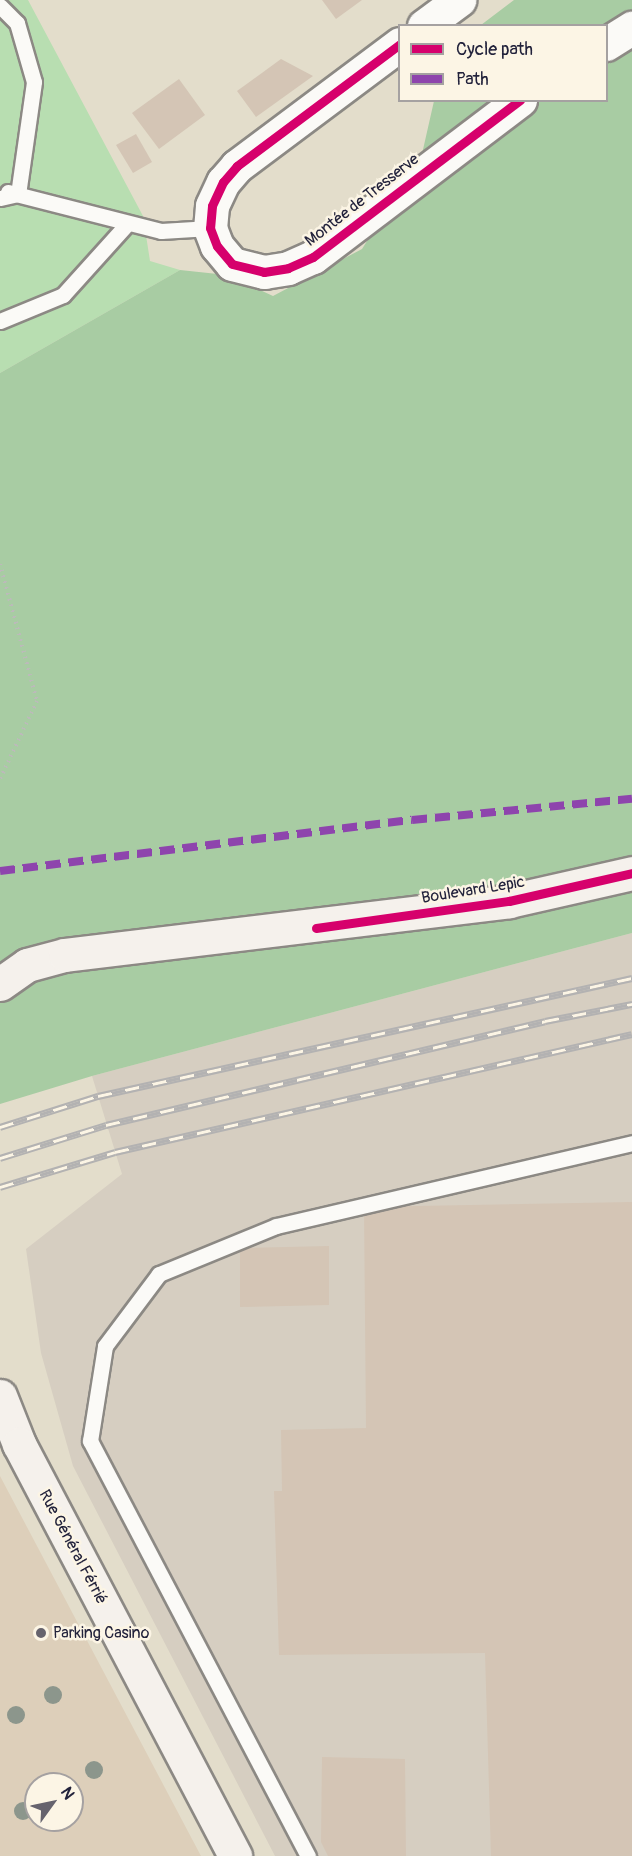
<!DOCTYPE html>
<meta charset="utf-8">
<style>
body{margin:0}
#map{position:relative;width:632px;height:1856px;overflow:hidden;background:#e3ddcb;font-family:Pangolin,sans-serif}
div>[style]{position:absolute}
.built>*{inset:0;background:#ddcfba}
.industrial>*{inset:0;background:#d6cec1}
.green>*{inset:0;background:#b8deb1}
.forest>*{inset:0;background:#a8cca3}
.building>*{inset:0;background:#d4c5b5}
.path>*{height:4px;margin-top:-2px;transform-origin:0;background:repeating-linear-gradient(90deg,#bcbaba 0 1.5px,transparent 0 6px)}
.roads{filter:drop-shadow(2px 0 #8c8984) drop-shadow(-2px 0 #8c8984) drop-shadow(0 2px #8c8984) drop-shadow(0 -2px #8c8984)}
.service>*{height:15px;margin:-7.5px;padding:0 7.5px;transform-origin:7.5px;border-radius:7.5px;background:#fbfaf7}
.tertiary>*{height:33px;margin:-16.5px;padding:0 16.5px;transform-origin:16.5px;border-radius:16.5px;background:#fbfaf7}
.secondary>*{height:33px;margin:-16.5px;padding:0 16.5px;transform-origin:16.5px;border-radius:16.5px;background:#f5f1ec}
.rail>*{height:7px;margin-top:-3.5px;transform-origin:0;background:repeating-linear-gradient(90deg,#fcf5e5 0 14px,#b3b2b2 0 28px);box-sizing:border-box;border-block:2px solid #b3b2b2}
.quiet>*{height:8px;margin-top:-4px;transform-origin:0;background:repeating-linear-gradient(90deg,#8e44ad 0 15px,transparent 0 23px)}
.cycleway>*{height:9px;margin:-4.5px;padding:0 4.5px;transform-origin:4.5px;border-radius:4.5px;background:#d6006c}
.trees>*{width:18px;height:18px;margin:-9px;border-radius:50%;background:#8c968c}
.dots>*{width:16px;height:16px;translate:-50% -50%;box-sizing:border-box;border:3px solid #fcf5e5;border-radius:50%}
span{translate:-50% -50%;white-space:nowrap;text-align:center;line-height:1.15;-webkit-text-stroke:5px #fcf5e5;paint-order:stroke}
.street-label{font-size:16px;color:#22223b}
.poi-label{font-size:16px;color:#22223b}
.left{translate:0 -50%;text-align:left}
.legend{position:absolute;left:398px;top:24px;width:210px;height:78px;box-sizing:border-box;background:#fcf5e5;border:2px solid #a5a1a1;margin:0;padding:8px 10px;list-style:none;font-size:18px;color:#22223b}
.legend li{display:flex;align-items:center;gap:12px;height:30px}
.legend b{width:30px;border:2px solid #a5a1a1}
.north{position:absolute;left:24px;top:1772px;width:60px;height:60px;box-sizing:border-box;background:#fcf5e5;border:2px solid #a5a1a1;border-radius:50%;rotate:57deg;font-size:16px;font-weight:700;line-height:24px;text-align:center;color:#22223b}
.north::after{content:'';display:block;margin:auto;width:21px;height:27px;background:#66636d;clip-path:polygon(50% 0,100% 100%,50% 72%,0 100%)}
</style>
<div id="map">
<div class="built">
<div style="clip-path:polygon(evenodd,0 1476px,201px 1856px,0 1856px,0 1476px,36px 1784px,72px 1784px,72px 1820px,36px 1820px,36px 1784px)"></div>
</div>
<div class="industrial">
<div style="clip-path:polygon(632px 933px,632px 1856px,275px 1856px,73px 1466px,41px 1353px,26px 1249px,122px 1174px,92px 1076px)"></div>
</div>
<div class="green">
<div style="clip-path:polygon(0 0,28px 0,143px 216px,150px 261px,180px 270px,0 373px)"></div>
</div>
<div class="forest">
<div style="clip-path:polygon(514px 0,632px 0,632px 933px,92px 1076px,0 1104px,0 373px,180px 270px,227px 275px,273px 296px,362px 249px,422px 154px,434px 101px,606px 100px,606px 26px,481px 25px)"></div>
</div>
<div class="building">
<div style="clip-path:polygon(322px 0,362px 0,336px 19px)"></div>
<div style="clip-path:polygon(281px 59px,313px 76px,256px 117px,237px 91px)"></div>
<div style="clip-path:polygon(179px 79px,205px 115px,159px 149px,132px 113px)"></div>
<div style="clip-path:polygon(136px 134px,152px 162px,133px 173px,116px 145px)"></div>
<div style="clip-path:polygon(632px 1202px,632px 1856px,491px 1856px,485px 1653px,279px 1655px,274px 1491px,282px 1491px,281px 1430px,366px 1428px,364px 1207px)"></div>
<div style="clip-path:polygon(329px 1246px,329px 1305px,240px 1307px,240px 1248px)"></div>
<div style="clip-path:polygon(322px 1757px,405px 1759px,406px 1856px,328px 1856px,321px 1842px)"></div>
</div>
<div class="path">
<div style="left:0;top:564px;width:142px;rotate:74.9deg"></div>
<div style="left:37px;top:701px;width:86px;rotate:115.4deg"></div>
</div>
<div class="roads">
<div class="service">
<div style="left:0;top:6px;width:24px;rotate:45deg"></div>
<div style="left:17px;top:23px;width:61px;rotate:73.9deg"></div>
<div style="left:34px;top:82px;width:113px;rotate:98.1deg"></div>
<div style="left:18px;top:194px;width:18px;rotate:167deg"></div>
<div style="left:8px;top:192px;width:158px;rotate:14.3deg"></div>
<div style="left:161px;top:231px;width:49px;rotate:-3.5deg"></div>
<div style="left:0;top:321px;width:68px;rotate:-22.4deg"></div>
<div style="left:63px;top:295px;width:94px;rotate:-48deg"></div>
<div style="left:308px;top:1856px;width:469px;rotate:-117.7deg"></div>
<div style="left:90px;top:1441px;width:96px;rotate:-81deg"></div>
<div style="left:105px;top:1346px;width:90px;rotate:-53.1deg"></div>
<div style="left:159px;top:1274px;width:126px;rotate:-22.3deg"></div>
<div style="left:276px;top:1226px;width:366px;rotate:-13.1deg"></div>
</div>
<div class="tertiary">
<div style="left:424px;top:26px;width:44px;rotate:-36.6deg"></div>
<div style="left:400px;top:44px;width:204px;rotate:143.2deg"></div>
<div style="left:237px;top:166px;width:21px;rotate:131deg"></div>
<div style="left:223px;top:182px;width:26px;rotate:115deg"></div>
<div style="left:212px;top:206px;width:22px;rotate:95deg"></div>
<div style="left:210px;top:228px;width:19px;rotate:69deg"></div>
<div style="left:217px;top:246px;width:23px;rotate:50deg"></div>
<div style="left:232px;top:264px;width:33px;rotate:14deg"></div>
<div style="left:264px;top:272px;width:24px;rotate:-9deg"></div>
<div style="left:288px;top:268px;width:27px;rotate:-24deg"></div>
<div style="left:313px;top:257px;width:260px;rotate:-37.2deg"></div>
<div style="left:606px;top:44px;width:31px;rotate:-32deg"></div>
</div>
<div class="secondary">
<div style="left:0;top:984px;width:33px;rotate:-35deg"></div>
<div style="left:27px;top:965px;width:39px;rotate:-15deg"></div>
<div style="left:65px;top:955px;width:447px;rotate:-6.9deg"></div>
<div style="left:509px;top:901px;width:126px;rotate:-12.8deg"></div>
<div style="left:0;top:1396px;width:52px;rotate:68.4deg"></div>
<div style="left:19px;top:1444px;width:465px;rotate:62.3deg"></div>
</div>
</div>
<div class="rail">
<div style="left:0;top:1127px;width:103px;rotate:-17.6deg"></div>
<div style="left:98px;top:1096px;width:547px;rotate:-12.46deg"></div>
<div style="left:0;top:1158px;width:111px;rotate:-17.3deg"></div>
<div style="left:106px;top:1125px;width:451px;rotate:-13.3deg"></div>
<div style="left:545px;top:1021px;width:89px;rotate:-11.1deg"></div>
<div style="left:0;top:1187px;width:120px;rotate:-16.9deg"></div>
<div style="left:115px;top:1152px;width:530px;rotate:-12.86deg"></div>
</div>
<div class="quiet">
<div style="left:0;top:871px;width:415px;rotate:-7.1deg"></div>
<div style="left:412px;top:820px;width:221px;rotate:-5.5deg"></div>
</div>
<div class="cycleway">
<div style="left:400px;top:44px;width:204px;rotate:143.2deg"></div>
<div style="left:237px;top:166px;width:21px;rotate:131deg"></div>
<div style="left:223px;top:182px;width:26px;rotate:115deg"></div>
<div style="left:212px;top:206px;width:22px;rotate:95deg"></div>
<div style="left:210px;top:228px;width:19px;rotate:69deg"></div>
<div style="left:217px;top:246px;width:23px;rotate:50deg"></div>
<div style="left:232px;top:264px;width:33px;rotate:14deg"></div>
<div style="left:264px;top:272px;width:24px;rotate:-9deg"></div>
<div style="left:288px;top:268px;width:27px;rotate:-24deg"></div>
<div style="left:313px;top:257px;width:260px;rotate:-37.2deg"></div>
<div style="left:316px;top:928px;width:195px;rotate:-8deg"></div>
<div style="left:509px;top:901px;width:126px;rotate:-12.8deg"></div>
</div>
<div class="trees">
<div style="left:53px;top:1695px"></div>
<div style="left:16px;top:1715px"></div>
<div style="left:94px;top:1770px"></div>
<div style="left:23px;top:1811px"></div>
</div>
<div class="dots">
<div style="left:41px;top:1633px;background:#66636d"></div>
</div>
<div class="street-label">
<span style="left:362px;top:200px;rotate:-38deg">Montée de Tresserve</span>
<span style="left:473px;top:890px;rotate:-9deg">Boulevard Lepic</span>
<span style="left:73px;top:1547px;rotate:62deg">Rue Général Férrié</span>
</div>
<div class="poi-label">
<span class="left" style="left:53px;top:1633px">Parking Casino</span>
</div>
<ul class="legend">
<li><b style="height:8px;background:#d6006c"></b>Cycle path</li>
<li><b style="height:8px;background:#8e44ad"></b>Path</li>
</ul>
<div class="north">N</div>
</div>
